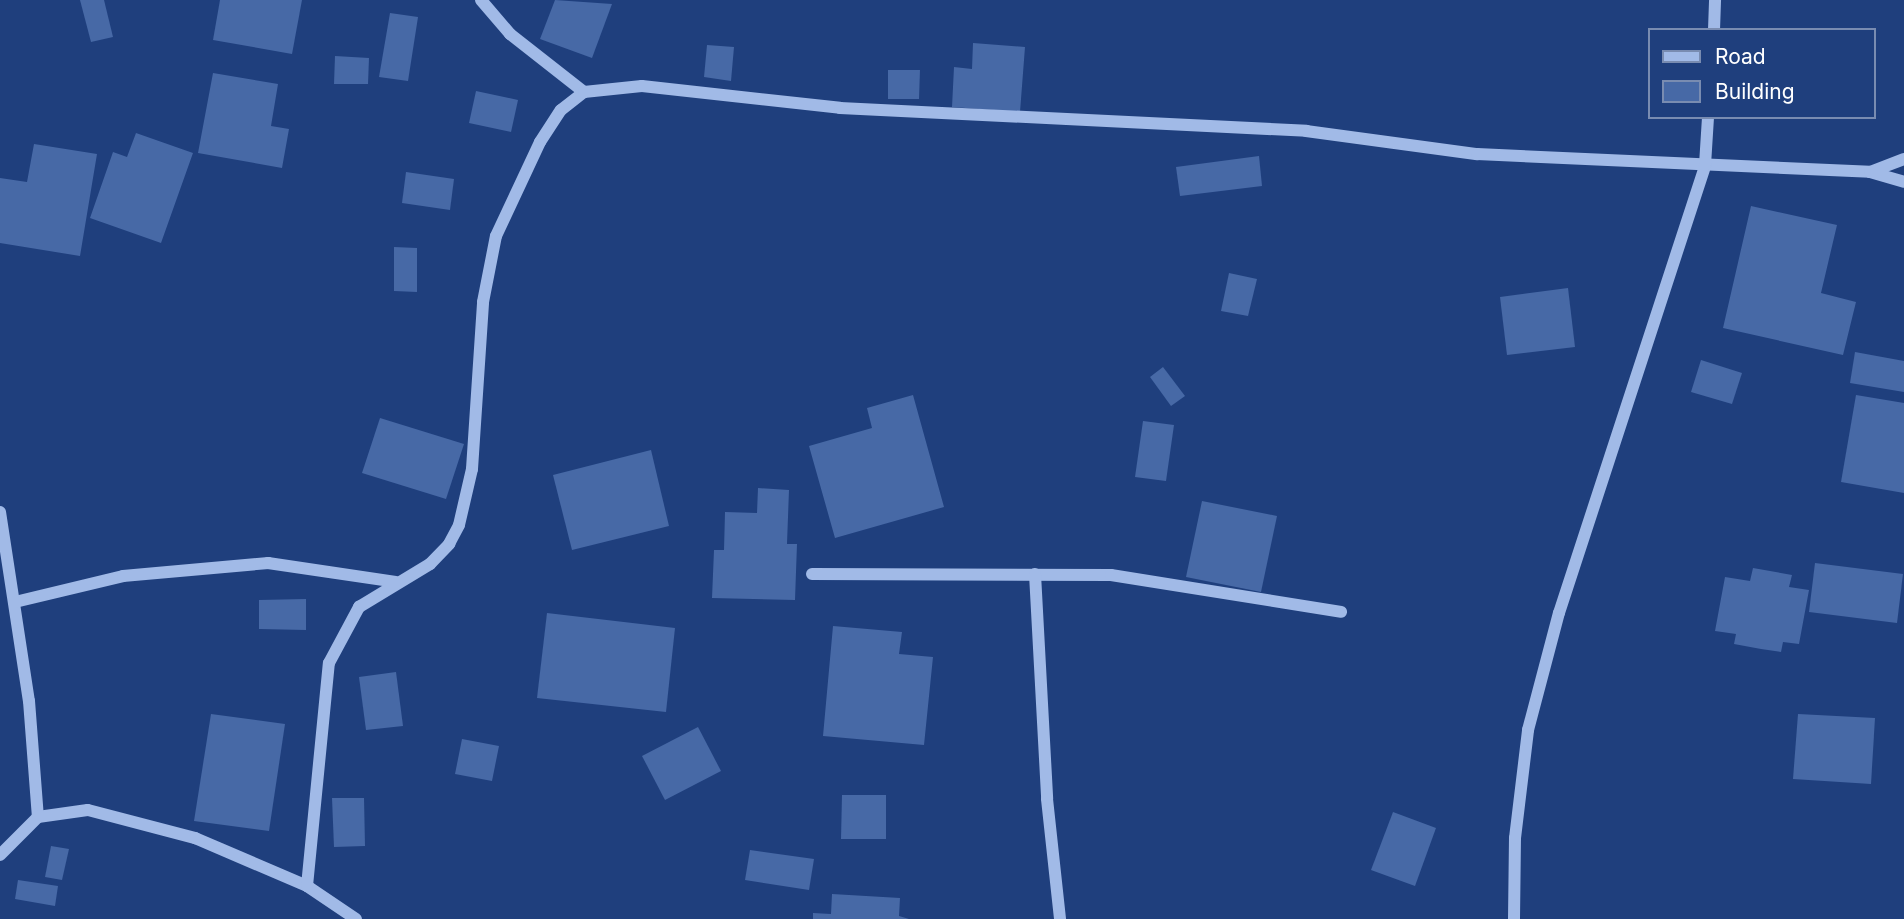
<!DOCTYPE html>
<style>
body{margin:0}
#map{position:relative;width:1904px;height:919px;overflow:hidden;background:#1f3f7d;font-family:Inter,sans-serif}
div>[style]{position:absolute}
.building>*{inset:0;background:#4769a6}
.minor>*{height:12px;margin:-6px;padding:0 6px;transform-origin:6px;border-radius:6px;background:#a1bae7}
span{translate:-50% -50%;white-space:nowrap;text-align:center;line-height:1.15;-webkit-text-stroke:5px #1f3f7d;paint-order:stroke}
.legend{position:absolute;left:1648px;top:28px;width:228px;height:91px;box-sizing:border-box;background:#1f3f7d;border:2px solid #798cb1;margin:0;padding:9px 12px;list-style:none;font-size:21px;color:#fff}
.legend li{display:flex;align-items:center;gap:14px;height:35px}
.legend b{width:35px;border:2px solid #798cb1}
</style>
<div id="map">
<div class="building">
<div style="clip-path:polygon(80px 0,104px 0,113px 37px,91px 42px)"></div>
<div style="clip-path:polygon(220px 0,302px 0,292px 54px,213px 40px)"></div>
<div style="clip-path:polygon(555px 0,612px 4px,592px 58px,540px 39px)"></div>
<div style="clip-path:polygon(390px 13px,418px 17px,408px 81px,379px 77px)"></div>
<div style="clip-path:polygon(973px 43px,1025px 47px,1020px 112px,952px 107px,954px 67px,972px 69px)"></div>
<div style="clip-path:polygon(707px 45px,734px 47px,731px 81px,704px 77px)"></div>
<div style="clip-path:polygon(335px 56px,369px 58px,368px 84px,334px 84px)"></div>
<div style="clip-path:polygon(888px 70px,920px 70px,919px 99px,888px 99px)"></div>
<div style="clip-path:polygon(213px 73px,278px 84px,271px 126px,289px 129px,282px 168px,198px 153px)"></div>
<div style="clip-path:polygon(476px 91px,518px 100px,511px 132px,469px 123px)"></div>
<div style="clip-path:polygon(136px 133px,193px 153px,161px 243px,90px 218px,113px 152px,127px 157px)"></div>
<div style="clip-path:polygon(34px 144px,97px 154px,80px 256px,0 243px,0 178px,27px 182px)"></div>
<div style="clip-path:polygon(1259px 156px,1262px 186px,1180px 196px,1176px 167px)"></div>
<div style="clip-path:polygon(406px 172px,454px 179px,450px 210px,402px 203px)"></div>
<div style="clip-path:polygon(1751px 206px,1837px 225px,1821px 293px,1856px 302px,1843px 355px,1723px 328px)"></div>
<div style="clip-path:polygon(394px 247px,417px 248px,417px 292px,394px 291px)"></div>
<div style="clip-path:polygon(1229px 273px,1257px 279px,1248px 316px,1221px 311px)"></div>
<div style="clip-path:polygon(1568px 288px,1575px 347px,1507px 355px,1500px 297px)"></div>
<div style="clip-path:polygon(1855px 352px,1904px 361px,1904px 392px,1850px 383px)"></div>
<div style="clip-path:polygon(1701px 360px,1742px 373px,1732px 404px,1691px 392px)"></div>
<div style="clip-path:polygon(1163px 367px,1185px 396px,1171px 406px,1150px 377px)"></div>
<div style="clip-path:polygon(913px 395px,944px 507px,835px 538px,809px 446px,872px 428px,867px 408px)"></div>
<div style="clip-path:polygon(1856px 395px,1904px 403px,1904px 493px,1841px 482px)"></div>
<div style="clip-path:polygon(380px 418px,464px 444px,446px 499px,362px 473px)"></div>
<div style="clip-path:polygon(1143px 421px,1174px 425px,1166px 481px,1135px 477px)"></div>
<div style="clip-path:polygon(651px 450px,669px 526px,572px 550px,553px 475px)"></div>
<div style="clip-path:polygon(758px 488px,789px 490px,787px 544px,797px 544px,795px 600px,712px 598px,714px 550px,724px 550px,725px 512px,757px 513px)"></div>
<div style="clip-path:polygon(1202px 501px,1277px 516px,1261px 592px,1186px 577px)"></div>
<div style="clip-path:polygon(1815px 563px,1903px 574px,1897px 623px,1809px 612px)"></div>
<div style="clip-path:polygon(1753px 568px,1792px 575px,1789px 587px,1809px 590px,1799px 644px,1783px 642px,1781px 652px,1761px 649px,1734px 644px,1736px 634px,1715px 631px,1725px 577px,1750px 581px)"></div>
<div style="clip-path:polygon(306px 599px,306px 630px,259px 629px,259px 600px)"></div>
<div style="clip-path:polygon(547px 613px,675px 628px,666px 712px,537px 698px)"></div>
<div style="clip-path:polygon(833px 626px,902px 632px,899px 654px,933px 657px,924px 745px,823px 736px)"></div>
<div style="clip-path:polygon(396px 672px,403px 726px,366px 730px,359px 677px)"></div>
<div style="clip-path:polygon(211px 714px,285px 724px,269px 831px,194px 821px)"></div>
<div style="clip-path:polygon(1798px 714px,1875px 718px,1871px 784px,1793px 779px)"></div>
<div style="clip-path:polygon(698px 727px,721px 771px,665px 800px,642px 756px)"></div>
<div style="clip-path:polygon(462px 739px,499px 746px,492px 781px,455px 774px)"></div>
<div style="clip-path:polygon(842px 795px,886px 795px,886px 839px,841px 839px)"></div>
<div style="clip-path:polygon(332px 798px,364px 798px,365px 846px,334px 847px)"></div>
<div style="clip-path:polygon(1393px 812px,1436px 828px,1415px 886px,1371px 870px)"></div>
<div style="clip-path:polygon(51px 846px,69px 849px,62px 880px,45px 877px)"></div>
<div style="clip-path:polygon(750px 850px,814px 859px,809px 890px,745px 880px)"></div>
<div style="clip-path:polygon(18px 880px,58px 886px,55px 906px,15px 899px)"></div>
<div style="clip-path:polygon(832px 894px,900px 898px,899px 916px,909px 919px,813px 919px,813px 913px,831px 914px)"></div>
</div>
<div class="minor">
<div style="left:481px;top:0;width:45px;rotate:49.5deg"></div>
<div style="left:510px;top:34px;width:94px;rotate:38.1deg"></div>
<div style="left:1714px;top:30px;width:30px;rotate:-88deg"></div>
<div style="left:1870px;top:172px;width:36px;rotate:-21deg"></div>
<div style="left:0;top:512px;width:191px;rotate:81.3deg"></div>
<div style="left:29px;top:701px;width:116px;rotate:85.6deg"></div>
<div style="left:812px;top:574px;width:299px;rotate:0.2deg"></div>
<div style="left:1111px;top:575px;width:233px;rotate:9.1deg"></div>
<div style="left:1035px;top:574px;width:225px;rotate:86.9deg"></div>
<div style="left:1047px;top:799px;width:121px;rotate:83.8deg"></div>
<div style="left:15px;top:602px;width:111px;rotate:-13.5deg"></div>
<div style="left:123px;top:576px;width:146px;rotate:-5.1deg"></div>
<div style="left:268px;top:563px;width:129px;rotate:8.4deg"></div>
<div style="left:0;top:855px;width:54px;rotate:-45deg"></div>
<div style="left:38px;top:817px;width:50px;rotate:-8deg"></div>
<div style="left:88px;top:810px;width:111px;rotate:14.7deg"></div>
<div style="left:195px;top:838px;width:122px;rotate:23.2deg"></div>
<div style="left:307px;top:886px;width:59px;rotate:34deg"></div>
<div style="left:307px;top:886px;width:224px;rotate:-84.4deg"></div>
<div style="left:329px;top:663px;width:64px;rotate:-61.8deg"></div>
<div style="left:359px;top:607px;width:83px;rotate:-31.2deg"></div>
<div style="left:430px;top:564px;width:28px;rotate:-46deg"></div>
<div style="left:449px;top:544px;width:21px;rotate:-62deg"></div>
<div style="left:459px;top:525px;width:57px;rotate:-76.9deg"></div>
<div style="left:472px;top:469px;width:167px;rotate:-86.2deg"></div>
<div style="left:483px;top:302px;width:67px;rotate:-78.9deg"></div>
<div style="left:496px;top:236px;width:104px;rotate:-64.9deg"></div>
<div style="left:540px;top:142px;width:38px;rotate:-57deg"></div>
<div style="left:561px;top:110px;width:29px;rotate:-38deg"></div>
<div style="left:584px;top:92px;width:58px;rotate:-5.9deg"></div>
<div style="left:642px;top:86px;width:199px;rotate:6.3deg"></div>
<div style="left:840px;top:108px;width:467px;rotate:2.8deg"></div>
<div style="left:1306px;top:131px;width:173px;rotate:7.7deg"></div>
<div style="left:1477px;top:154px;width:393px;rotate:2.6deg"></div>
<div style="left:1870px;top:172px;width:35px;rotate:16deg"></div>
<div style="left:1514px;top:919px;width:81px;rotate:-89.3deg"></div>
<div style="left:1515px;top:838px;width:109px;rotate:-83.1deg"></div>
<div style="left:1528px;top:730px;width:121px;rotate:-75.2deg"></div>
<div style="left:1559px;top:613px;width:471px;rotate:-71.9deg"></div>
<div style="left:1705px;top:165px;width:48px;rotate:-86.4deg"></div>
</div>
<ul class="legend">
<li><b style="height:9px;background:#a1bae7"></b>Road</li>
<li><b style="height:19px;background:#4769a6"></b>Building</li>
</ul>
</div>
